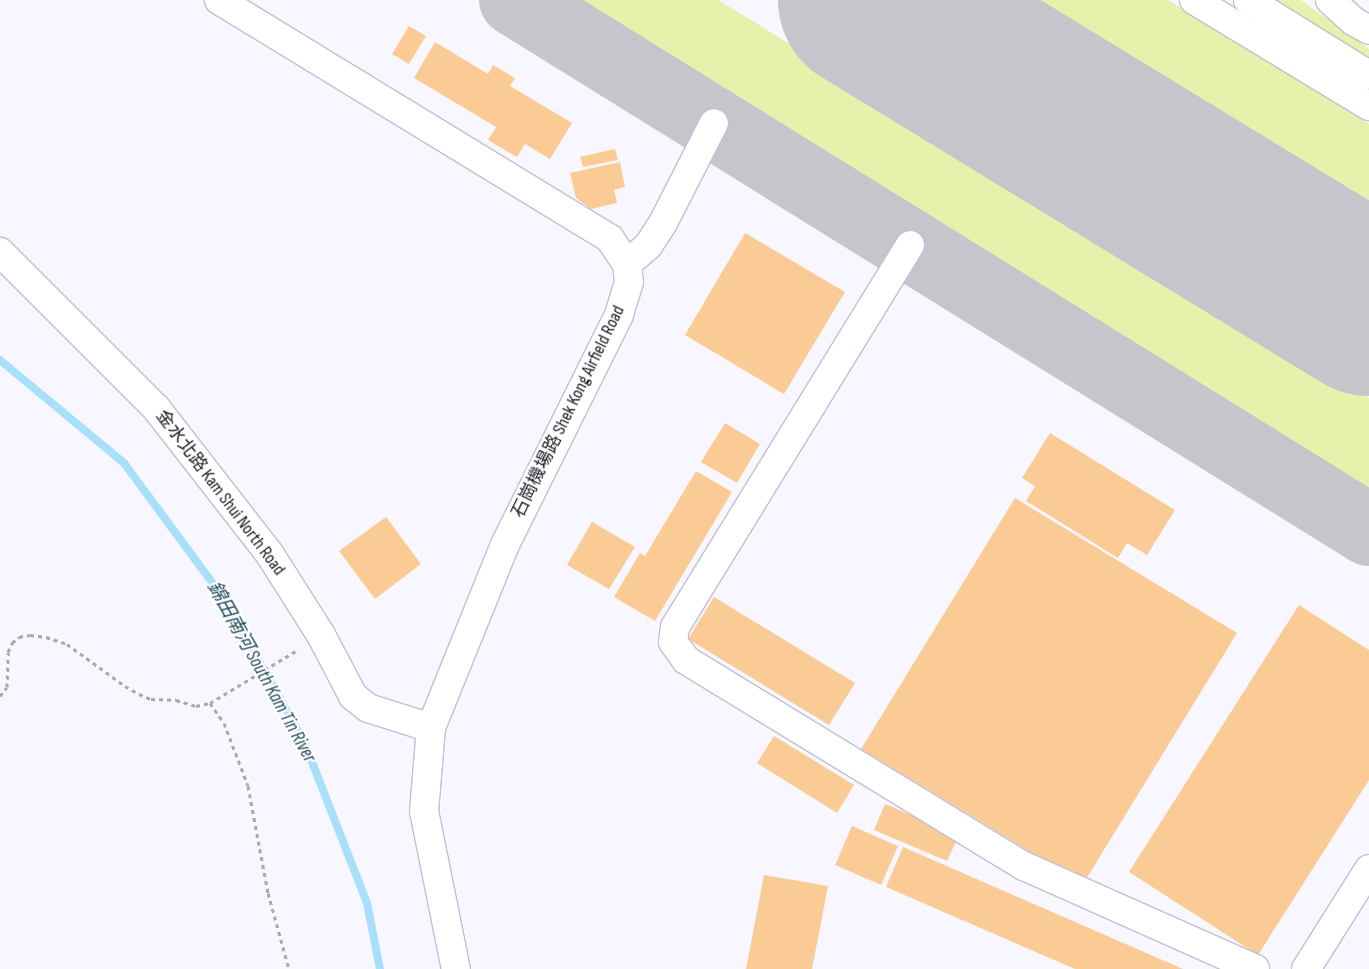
<!DOCTYPE html>
<meta charset="utf-8">
<style>
body{margin:0}
#map{position:relative;width:1369px;height:969px;overflow:hidden;background:#f8f7ff;font-family:"Sofia Sans Condensed","Noto Sans TC",sans-serif}
div>[style]{position:absolute}
.green>*{inset:0;background:#e6f1ac}
.stream>*{height:8px;margin:-4px;padding:0 4px;transform-origin:4px;border-radius:4px;background:#a9e0f9}
.taxiway>*{height:72px;margin:-36px;padding:0 36px;transform-origin:36px;border-radius:36px;background:#c6c5cc}
.runway>*{height:180px;margin:-90px;padding:0 90px;transform-origin:90px;border-radius:90px;background:#c6c5cc}
.building>*{inset:0;background:#facb94}
.path>*{height:3px;margin-top:-1.5px;transform-origin:0;background:repeating-linear-gradient(90deg,#a9a8b0 0 4px,transparent 0 8px)}
.roads{filter:drop-shadow(1px 0 #c1bfd2) drop-shadow(-1px 0 #c1bfd2) drop-shadow(0 1px #c1bfd2) drop-shadow(0 -1px #c1bfd2)}
.minor>*{height:28px;margin:-14px;padding:0 14px;transform-origin:14px;border-radius:14px;background:#fff}
span{translate:-50% -50%;white-space:nowrap;text-align:center;line-height:1.15;-webkit-text-stroke:4.5px #fff;paint-order:stroke}
.street-label{font-size:18px;color:#222128}
.water-label{font-size:19px;color:#214c5e;font-style:italic}
</style>
<div id="map">
<div class="green">
<div style="clip-path:polygon(547px 0,718px 0,1369px 398px,1369px 502px)"></div>
<div style="clip-path:polygon(998px 0,1168px 0,1369px 124px,1369px 229px)"></div>
<div style="clip-path:polygon(1268px 0,1301px 0,1369px 49px,1369px 62px)"></div>
</div>
<div class="stream">
<div style="left:0;top:360px;width:161px;rotate:39.7deg"></div>
<div style="left:124px;top:463px;width:170px;rotate:53.6deg"></div>
<div style="left:225px;top:600px;width:165px;rotate:60.9deg"></div>
<div style="left:305px;top:744px;width:171px;rotate:68.7deg"></div>
<div style="left:367px;top:903px;width:67px;rotate:78.9deg"></div>
</div>
<div class="taxiway">
<div style="left:515px;top:0;width:1005px;rotate:31.82deg"></div>
</div>
<div class="runway">
<div style="left:868px;top:0;width:587px;rotate:31.42deg"></div>
</div>
<div class="building">
<div style="clip-path:polygon(409px 26px,426px 36px,409px 64px,392px 54px)"></div>
<div style="clip-path:polygon(435px 42px,488px 74px,493px 65px,515px 78px,510px 86px,572px 123px,550px 159px,525px 144px,517px 157px,488px 140px,496px 127px,414px 78px)"></div>
<div style="clip-path:polygon(615px 149px,618px 160px,583px 167px,580px 157px)"></div>
<div style="clip-path:polygon(620px 162px,625px 187px,614px 190px,617px 203px,591px 209px,576px 198px,570px 173px)"></div>
<div style="clip-path:polygon(745px 233px,845px 292px,784px 394px,685px 335px)"></div>
<div style="clip-path:polygon(725px 423px,760px 444px,737px 483px,701px 462px)"></div>
<div style="clip-path:polygon(1050px 433px,1175px 510px,1147px 555px,1127px 543px,1118px 558px,1026px 501px,1035px 486px,1022px 478px)"></div>
<div style="clip-path:polygon(696px 471px,732px 492px,655px 621px,614px 597px,640px 553px,645px 556px)"></div>
<div style="clip-path:polygon(1015px 498px,1237px 633px,1083px 884px,861px 749px)"></div>
<div style="clip-path:polygon(386px 517px,421px 564px,375px 599px,339px 551px)"></div>
<div style="clip-path:polygon(592px 522px,635px 547px,609px 589px,567px 565px)"></div>
<div style="clip-path:polygon(714px 597px,855px 683px,829px 725px,688px 639px)"></div>
<div style="clip-path:polygon(1299px 605px,1369px 650px,1369px 780px,1258px 955px,1129px 872px)"></div>
<div style="clip-path:polygon(774px 736px,854px 785px,837px 813px,757px 763px)"></div>
<div style="clip-path:polygon(885px 804px,959px 835px,947px 861px,874px 830px)"></div>
<div style="clip-path:polygon(852px 826px,898px 846px,881px 885px,835px 865px)"></div>
<div style="clip-path:polygon(903px 847px,1183px 969px,1075px 969px,886px 887px)"></div>
<div style="clip-path:polygon(764px 875px,828px 886px,812px 969px,746px 969px)"></div>
</div>
<div class="path">
<div style="left:0;top:696px;width:11px;rotate:-52deg"></div>
<div style="left:7px;top:687px;width:35px;rotate:-88deg"></div>
<div style="left:8px;top:652px;width:10px;rotate:-66deg"></div>
<div style="left:12px;top:643px;width:9px;rotate:-41deg"></div>
<div style="left:19px;top:637px;width:11px;rotate:-10deg"></div>
<div style="left:30px;top:635px;width:16px;rotate:7deg"></div>
<div style="left:46px;top:637px;width:22px;rotate:18deg"></div>
<div style="left:67px;top:644px;width:72px;rotate:35.9deg"></div>
<div style="left:125px;top:686px;width:16px;rotate:30deg"></div>
<div style="left:139px;top:694px;width:13px;rotate:23deg"></div>
<div style="left:151px;top:699px;width:25px;rotate:2deg"></div>
<div style="left:176px;top:700px;width:21px;rotate:17deg"></div>
<div style="left:196px;top:706px;width:14px;rotate:-12deg"></div>
<div style="left:210px;top:703px;width:104px;rotate:-31.2deg"></div>
<div style="left:210px;top:703px;width:24px;rotate:55deg"></div>
<div style="left:224px;top:723px;width:67px;rotate:69.1deg"></div>
<div style="left:248px;top:786px;width:109px;rotate:79.4deg"></div>
<div style="left:268px;top:893px;width:79px;rotate:74.6deg"></div>
</div>
<div class="roads">
<div class="minor">
<div style="left:219px;top:0;width:458px;rotate:31.4deg"></div>
<div style="left:610px;top:239px;width:30px;rotate:56deg"></div>
<div style="left:627px;top:264px;width:18px;rotate:84deg"></div>
<div style="left:629px;top:282px;width:34px;rotate:107deg"></div>
<div style="left:619px;top:315px;width:259px;rotate:116.4deg"></div>
<div style="left:504px;top:547px;width:195px;rotate:112deg"></div>
<div style="left:431px;top:728px;width:83px;rotate:94.8deg"></div>
<div style="left:424px;top:811px;width:161px;rotate:78.6deg"></div>
<div style="left:1194px;top:0;width:205px;rotate:31.2deg"></div>
<div style="left:1248px;top:0;width:142px;rotate:31.8deg"></div>
<div style="left:1330px;top:0;width:31px;rotate:42deg"></div>
<div style="left:1353px;top:21px;width:18px;rotate:29deg"></div>
<div style="left:910px;top:245px;width:448px;rotate:121.6deg"></div>
<div style="left:675px;top:627px;width:15px;rotate:98deg"></div>
<div style="left:673px;top:642px;width:22px;rotate:54deg"></div>
<div style="left:686px;top:660px;width:396px;rotate:31.4deg"></div>
<div style="left:1024px;top:866px;width:253px;rotate:24deg"></div>
<div style="left:0;top:252px;width:221px;rotate:45deg"></div>
<div style="left:156px;top:408px;width:184px;rotate:52.1deg"></div>
<div style="left:269px;top:553px;width:97px;rotate:57.6deg"></div>
<div style="left:321px;top:635px;width:69px;rotate:62.3deg"></div>
<div style="left:353px;top:696px;width:19px;rotate:39deg"></div>
<div style="left:368px;top:708px;width:66px;rotate:17.6deg"></div>
<div style="left:627px;top:264px;width:28px;rotate:-41deg"></div>
<div style="left:648px;top:246px;width:27px;rotate:-57deg"></div>
<div style="left:663px;top:223px;width:112px;rotate:-63deg"></div>
<div style="left:1306px;top:969px;width:118px;rotate:-57.8deg"></div>
</div>
</div>
<div class="street-label">
<span style="left:569px;top:412px;rotate:-64deg">石崗機場路 Shek Kong Airfield Road</span>
<span style="left:220px;top:493px;rotate:53deg">金水北路 Kam Shui North Road</span>
</div>
<div class="water-label">
<span style="left:261px;top:672px;rotate:61deg">錦田南河 South Kam Tin River</span>
</div>
</div>
